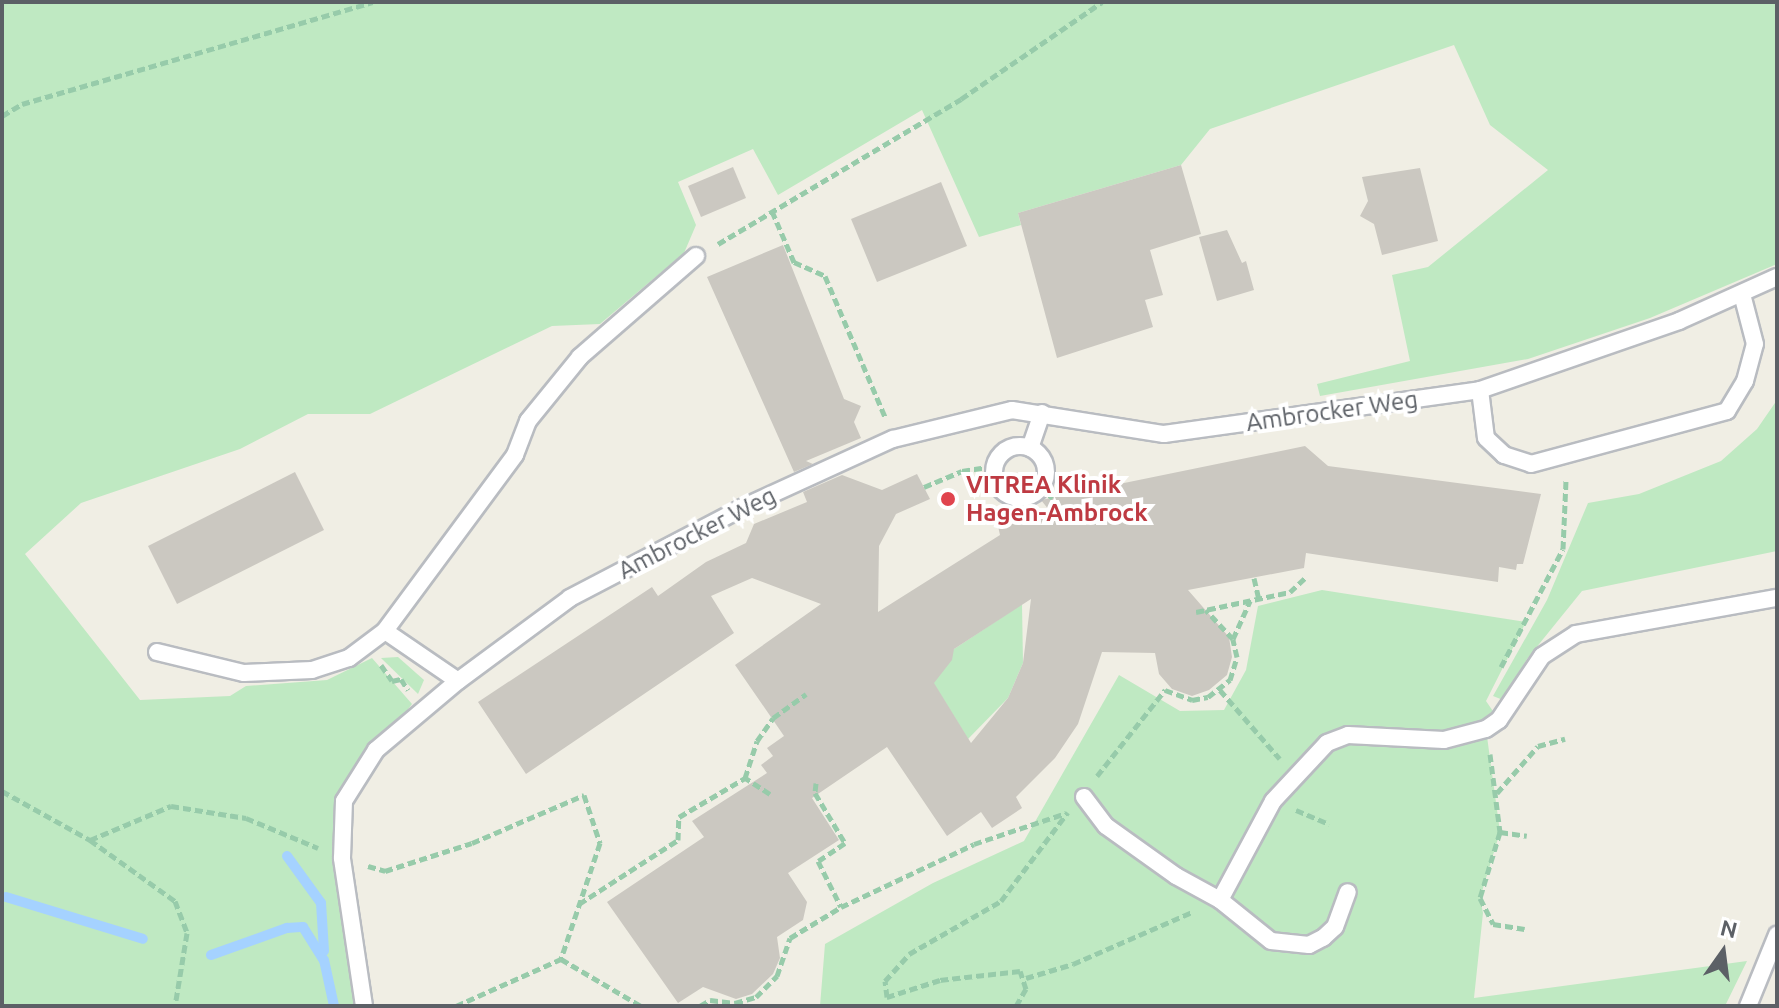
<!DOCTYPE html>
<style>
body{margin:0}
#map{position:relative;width:1779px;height:1008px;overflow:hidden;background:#f0eee4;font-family:Ubuntu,sans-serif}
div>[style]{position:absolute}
.green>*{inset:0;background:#bfe9c2}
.stream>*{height:10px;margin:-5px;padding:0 5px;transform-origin:5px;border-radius:5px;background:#a5d2ff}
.building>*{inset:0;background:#cbc8c1}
.path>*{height:5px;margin-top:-2.5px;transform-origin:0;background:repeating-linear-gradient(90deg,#97cbaa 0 8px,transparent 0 12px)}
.roads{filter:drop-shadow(2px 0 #b9bcc1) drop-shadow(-2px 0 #b9bcc1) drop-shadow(0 2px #b9bcc1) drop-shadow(0 -2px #b9bcc1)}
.lane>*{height:16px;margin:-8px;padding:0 8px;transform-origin:8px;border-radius:8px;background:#fff}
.lane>.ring{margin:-8px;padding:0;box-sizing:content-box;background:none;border:16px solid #fff;border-radius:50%}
.dots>*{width:22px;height:22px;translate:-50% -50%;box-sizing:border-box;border:4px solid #fff;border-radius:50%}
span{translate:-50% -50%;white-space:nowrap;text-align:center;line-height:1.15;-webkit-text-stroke:8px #fff;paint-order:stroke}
.street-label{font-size:24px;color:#5c6066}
.health-label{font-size:24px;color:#be3a42;font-weight:700}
.left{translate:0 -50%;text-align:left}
.frame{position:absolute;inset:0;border:4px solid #5c6066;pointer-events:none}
.north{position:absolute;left:1683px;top:912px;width:80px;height:80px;-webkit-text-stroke:6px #fff;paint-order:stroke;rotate:14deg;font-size:22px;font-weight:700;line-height:32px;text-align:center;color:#5c6066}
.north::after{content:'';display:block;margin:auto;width:28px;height:36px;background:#5c6066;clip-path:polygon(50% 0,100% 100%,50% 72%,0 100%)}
</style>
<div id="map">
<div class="green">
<div style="clip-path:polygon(2px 2px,1777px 2px,1777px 264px,1650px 318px,1528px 359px,1320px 396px,1317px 384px,1410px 361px,1392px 275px,1428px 267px,1548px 170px,1490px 125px,1454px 45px,1210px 129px,1181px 165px,1018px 213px,1021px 225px,979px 237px,922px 110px,778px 195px,753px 149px,678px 182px,696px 225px,684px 253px,600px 324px,552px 326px,370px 414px,308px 414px,240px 449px,81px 503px,25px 554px,140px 700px,230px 696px,246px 686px,327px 680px,372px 658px,412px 704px,339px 797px,333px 832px,354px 1006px,2px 1006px)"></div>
<div style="clip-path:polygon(1777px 400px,1777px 551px,1582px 591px,1527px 659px,1503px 700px,1493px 696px,1547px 600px,1588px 503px,1639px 494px,1721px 461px,1757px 429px)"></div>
<div style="clip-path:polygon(1322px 590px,1526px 622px,1486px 701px,1499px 720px,1486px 729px,1500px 832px,1480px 898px,1483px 913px,1474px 998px,1747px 961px,1725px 1006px,820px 1006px,825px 944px,933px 883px,1024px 841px,1119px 675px,1180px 711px,1224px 710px,1246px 670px,1258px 606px)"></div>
<div style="clip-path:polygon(1022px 604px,1023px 663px,1008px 698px,968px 739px,932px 681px,954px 649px)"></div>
<div style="clip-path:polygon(398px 657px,424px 680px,418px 694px,381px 658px)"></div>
</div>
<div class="stream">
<div style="left:287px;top:856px;width:58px;rotate:54.1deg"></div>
<div style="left:321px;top:903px;width:48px;rotate:86.4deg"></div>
<div style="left:6px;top:897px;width:143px;rotate:17deg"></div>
<div style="left:211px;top:955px;width:81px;rotate:-19.6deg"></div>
<div style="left:287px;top:928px;width:16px;rotate:-4deg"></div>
<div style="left:303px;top:927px;width:39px;rotate:58deg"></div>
<div style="left:324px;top:960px;width:47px;rotate:77.7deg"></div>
</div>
<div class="building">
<div style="clip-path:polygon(1181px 165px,1201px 234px,1150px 250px,1163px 295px,1145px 300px,1153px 327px,1057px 358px,1018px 213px)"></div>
<div style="clip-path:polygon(733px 167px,746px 198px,701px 217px,688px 186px)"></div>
<div style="clip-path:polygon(1420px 168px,1438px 241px,1382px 255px,1374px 224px,1360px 216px,1368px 201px,1362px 177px)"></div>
<div style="clip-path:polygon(941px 182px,967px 246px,877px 282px,851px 219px)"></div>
<div style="clip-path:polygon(1227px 230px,1242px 263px,1246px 261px,1254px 290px,1217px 301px,1199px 237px)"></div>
<div style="clip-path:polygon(783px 245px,844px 399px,861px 406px,854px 422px,861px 438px,806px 461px,813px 464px,794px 472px,707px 277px)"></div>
<div style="clip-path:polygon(evenodd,1305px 446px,1328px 466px,1541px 494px,1523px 564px,1517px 564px,1516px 570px,1499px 567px,1498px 582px,1306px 553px,1304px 568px,1188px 590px,1229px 637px,1232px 657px,1227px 675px,1209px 690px,1192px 696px,1172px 689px,1159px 674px,1155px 653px,1102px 652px,1078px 724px,1055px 758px,1016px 797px,1022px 808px,992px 828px,981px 812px,947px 836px,887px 747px,812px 798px,839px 840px,788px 873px,807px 902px,803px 920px,777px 937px,780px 958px,773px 974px,752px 994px,736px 999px,703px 987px,678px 1003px,607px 902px,704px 837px,692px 821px,767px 773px,761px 765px,773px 756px,767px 748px,784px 736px,735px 665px,821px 604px,752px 578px,711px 596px,734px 633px,526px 774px,478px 702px,652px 587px,658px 596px,706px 562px,746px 543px,754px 524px,807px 502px,803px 492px,842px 475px,882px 490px,917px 474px,930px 499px,896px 514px,879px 546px,878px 612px,1000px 535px,997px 522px,1049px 510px,1041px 500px,1305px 446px,1031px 599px,1023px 663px,1008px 698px,971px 743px,934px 683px,952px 660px,954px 649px,1031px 599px)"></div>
<div style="clip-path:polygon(295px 472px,324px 530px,177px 604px,148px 546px)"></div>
</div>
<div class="path">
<div style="left:2px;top:116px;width:23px;rotate:-31deg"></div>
<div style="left:22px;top:104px;width:365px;rotate:-16.2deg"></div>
<div style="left:772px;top:211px;width:56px;rotate:66.7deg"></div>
<div style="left:794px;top:262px;width:34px;rotate:24deg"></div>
<div style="left:825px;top:276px;width:153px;rotate:66.9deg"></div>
<div style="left:718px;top:244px;width:283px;rotate:-30.8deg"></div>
<div style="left:961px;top:99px;width:171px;rotate:-34.5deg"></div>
<div style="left:924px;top:487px;width:41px;rotate:-22.8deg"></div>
<div style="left:962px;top:471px;width:32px;rotate:-9deg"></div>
<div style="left:1040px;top:488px;width:16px;rotate:38deg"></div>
<div style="left:1254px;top:578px;width:22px;rotate:77deg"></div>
<div style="left:1196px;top:612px;width:96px;rotate:-12deg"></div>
<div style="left:1290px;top:592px;width:21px;rotate:-43deg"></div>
<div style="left:1233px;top:639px;width:42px;rotate:-65.9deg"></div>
<div style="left:381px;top:665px;width:19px;rotate:55deg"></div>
<div style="left:392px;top:681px;width:9px;rotate:-13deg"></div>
<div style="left:401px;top:679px;width:13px;rotate:58deg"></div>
<div style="left:1501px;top:667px;width:133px;rotate:-62.3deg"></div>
<div style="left:1563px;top:549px;width:69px;rotate:-87.5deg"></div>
<div style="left:1220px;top:690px;width:91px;rotate:49deg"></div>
<div style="left:1490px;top:754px;width:79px;rotate:82.7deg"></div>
<div style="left:1500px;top:832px;width:69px;rotate:106.9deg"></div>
<div style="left:1480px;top:898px;width:29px;rotate:63deg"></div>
<div style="left:1493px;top:924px;width:32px;rotate:9deg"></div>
<div style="left:1097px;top:776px;width:110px;rotate:-51.7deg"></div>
<div style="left:1165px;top:690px;width:29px;rotate:20deg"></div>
<div style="left:1192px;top:700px;width:16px;rotate:-11deg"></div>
<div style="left:1208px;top:697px;width:28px;rotate:-38deg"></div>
<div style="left:1230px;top:680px;width:24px;rotate:-73deg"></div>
<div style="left:1237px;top:657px;width:18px;rotate:-103deg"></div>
<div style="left:1233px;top:639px;width:40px;rotate:-133deg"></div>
<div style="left:816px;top:783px;width:10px;rotate:96deg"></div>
<div style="left:815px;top:793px;width:58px;rotate:59deg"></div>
<div style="left:845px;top:843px;width:32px;rotate:146deg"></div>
<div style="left:818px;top:861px;width:51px;rotate:63.4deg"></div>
<div style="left:2px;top:791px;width:101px;rotate:29.1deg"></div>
<div style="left:90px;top:840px;width:105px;rotate:35.7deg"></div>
<div style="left:175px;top:901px;width:34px;rotate:69deg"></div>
<div style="left:187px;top:933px;width:74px;rotate:99.3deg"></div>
<div style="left:1497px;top:793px;width:62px;rotate:-48.9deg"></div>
<div style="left:1538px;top:746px;width:28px;rotate:-15deg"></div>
<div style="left:770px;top:794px;width:30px;rotate:-147deg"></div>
<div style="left:745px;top:778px;width:39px;rotate:-72deg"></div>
<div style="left:757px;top:741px;width:28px;rotate:-55deg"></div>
<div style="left:773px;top:718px;width:41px;rotate:-36deg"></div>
<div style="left:1296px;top:810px;width:36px;rotate:23deg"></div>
<div style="left:1500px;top:832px;width:27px;rotate:8deg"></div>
<div style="left:90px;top:840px;width:88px;rotate:-22.8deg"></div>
<div style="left:171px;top:806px;width:76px;rotate:9.1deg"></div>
<div style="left:246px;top:818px;width:78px;rotate:22.6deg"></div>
<div style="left:368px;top:866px;width:18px;rotate:16deg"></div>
<div style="left:385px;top:871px;width:91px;rotate:-17.8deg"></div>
<div style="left:472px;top:843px;width:122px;rotate:-23.2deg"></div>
<div style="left:584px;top:795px;width:51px;rotate:71.6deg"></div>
<div style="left:600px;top:843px;width:122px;rotate:108.6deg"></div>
<div style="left:579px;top:904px;width:118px;rotate:-32.9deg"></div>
<div style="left:678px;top:840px;width:23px;rotate:-88deg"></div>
<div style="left:679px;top:817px;width:77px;rotate:-30.6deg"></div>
<div style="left:1026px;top:978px;width:49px;rotate:-16.6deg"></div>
<div style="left:1073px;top:964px;width:130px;rotate:-23.6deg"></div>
<div style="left:456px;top:1006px;width:115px;rotate:-24.1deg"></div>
<div style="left:561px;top:959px;width:93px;rotate:30.4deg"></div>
<div style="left:700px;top:1006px;width:12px;rotate:-31deg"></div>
<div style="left:710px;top:1000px;width:25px;rotate:7deg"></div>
<div style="left:735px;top:1003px;width:22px;rotate:-16deg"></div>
<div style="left:756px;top:997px;width:30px;rotate:-45deg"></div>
<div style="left:777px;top:976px;width:40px;rotate:-71.1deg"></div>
<div style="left:790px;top:938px;width:60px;rotate:-31.3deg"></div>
<div style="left:841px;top:907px;width:147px;rotate:-25.3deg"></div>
<div style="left:974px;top:844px;width:97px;rotate:-18.6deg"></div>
<div style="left:1016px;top:1006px;width:20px;rotate:-60deg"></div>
<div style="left:1026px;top:989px;width:19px;rotate:-108deg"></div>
<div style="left:1020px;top:971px;width:81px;rotate:173.6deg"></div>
<div style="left:940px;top:980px;width:56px;rotate:162.2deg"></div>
<div style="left:887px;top:997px;width:16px;rotate:-97deg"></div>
<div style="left:885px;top:981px;width:36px;rotate:-48deg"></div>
<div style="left:909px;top:954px;width:106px;rotate:-29.9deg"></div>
<div style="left:1001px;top:901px;width:111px;rotate:-53deg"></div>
</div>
<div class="roads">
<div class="lane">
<div style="left:696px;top:256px;width:154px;rotate:139deg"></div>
<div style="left:580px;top:357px;width:82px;rotate:129.1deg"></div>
<div style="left:528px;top:421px;width:36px;rotate:111deg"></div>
<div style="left:515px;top:455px;width:219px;rotate:126.5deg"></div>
<div style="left:385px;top:631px;width:88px;rotate:34.4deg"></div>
<div style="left:458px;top:681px;width:139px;rotate:-36.5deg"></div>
<div style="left:570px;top:598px;width:194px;rotate:-27.6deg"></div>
<div style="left:742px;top:508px;width:166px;rotate:-24.6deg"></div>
<div style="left:893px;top:439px;width:122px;rotate:-13.7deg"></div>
<div style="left:1012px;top:410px;width:154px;rotate:9deg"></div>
<div style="left:1164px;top:434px;width:319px;rotate:-7.9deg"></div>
<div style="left:1480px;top:390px;width:211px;rotate:-19.1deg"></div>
<div style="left:1679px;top:321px;width:107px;rotate:-24.2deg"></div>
<div style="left:1480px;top:390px;width:48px;rotate:82.9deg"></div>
<div style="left:1486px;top:438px;width:25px;rotate:43deg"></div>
<div style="left:1504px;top:455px;width:28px;rotate:18deg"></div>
<div style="left:1531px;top:464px;width:203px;rotate:-15.1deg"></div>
<div style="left:1727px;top:411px;width:35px;rotate:-59deg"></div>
<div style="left:1745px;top:381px;width:38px;rotate:-75deg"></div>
<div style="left:1755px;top:344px;width:52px;rotate:-104.6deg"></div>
<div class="ring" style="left:994px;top:446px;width:36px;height:36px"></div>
<div style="left:1030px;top:448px;width:37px;rotate:-71deg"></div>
<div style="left:157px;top:652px;width:89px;rotate:13.6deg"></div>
<div style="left:244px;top:673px;width:68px;rotate:-2.5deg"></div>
<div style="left:312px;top:670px;width:39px;rotate:-18deg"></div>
<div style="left:349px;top:658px;width:45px;rotate:-36.9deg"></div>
<div style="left:1084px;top:797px;width:36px;rotate:53deg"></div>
<div style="left:1106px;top:826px;width:86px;rotate:35.5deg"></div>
<div style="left:1176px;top:876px;width:50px;rotate:28.6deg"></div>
<div style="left:1220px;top:900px;width:65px;rotate:38.8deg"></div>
<div style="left:1271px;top:941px;width:38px;rotate:6deg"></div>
<div style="left:1309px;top:945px;width:16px;rotate:-27deg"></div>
<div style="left:1323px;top:938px;width:16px;rotate:-43deg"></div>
<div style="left:1335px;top:927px;width:37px;rotate:-70deg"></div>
<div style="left:1220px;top:900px;width:112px;rotate:-61.8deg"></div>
<div style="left:1273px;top:801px;width:79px;rotate:-47deg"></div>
<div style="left:1327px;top:743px;width:22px;rotate:-21deg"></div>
<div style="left:1348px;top:735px;width:96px;rotate:3deg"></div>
<div style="left:1444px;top:740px;width:43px;rotate:-14.7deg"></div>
<div style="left:1486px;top:729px;width:16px;rotate:-35deg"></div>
<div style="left:1499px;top:720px;width:77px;rotate:-56.1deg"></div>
<div style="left:1542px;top:656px;width:40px;rotate:-32.9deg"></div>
<div style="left:1576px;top:634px;width:204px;rotate:-10.2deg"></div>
<div style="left:364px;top:1006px;width:150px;rotate:-98.5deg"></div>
<div style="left:342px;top:858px;width:57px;rotate:-88deg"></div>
<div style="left:344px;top:801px;width:60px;rotate:-57.9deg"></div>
<div style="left:376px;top:750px;width:107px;rotate:-40.1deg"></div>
<div style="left:1748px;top:1006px;width:77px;rotate:-67.8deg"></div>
</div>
</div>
<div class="dots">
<div style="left:948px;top:499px;background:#e0444e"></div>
</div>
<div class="street-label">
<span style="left:1332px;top:411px;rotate:-8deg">Ambrocker Weg</span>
<span style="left:697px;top:533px;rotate:-27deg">Ambrocker Weg</span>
</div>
<div class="health-label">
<span class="left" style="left:966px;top:499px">VITREA Klinik<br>Hagen-Ambrock</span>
</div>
<div class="frame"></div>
<div class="north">N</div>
</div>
